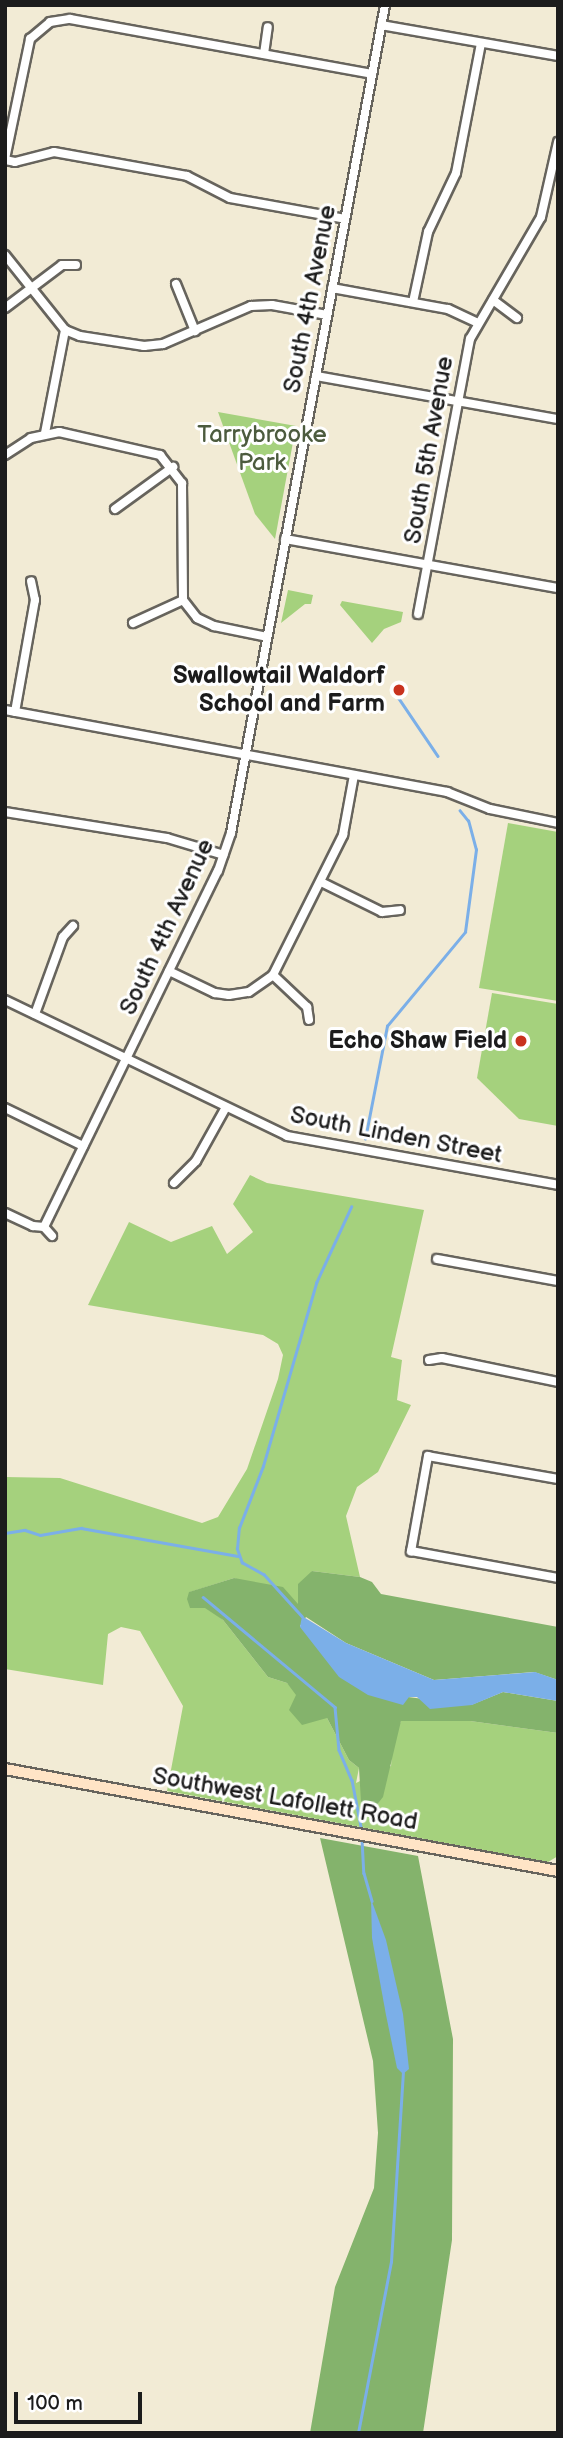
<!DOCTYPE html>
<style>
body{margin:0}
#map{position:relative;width:563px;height:2438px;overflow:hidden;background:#f2ebd5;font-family:"Balsamiq Sans",sans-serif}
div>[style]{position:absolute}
.green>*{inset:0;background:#a5d17d}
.forest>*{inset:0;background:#84b36c}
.water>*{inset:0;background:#7bafe8}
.stream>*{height:2.5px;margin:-1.25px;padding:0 1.25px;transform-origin:1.25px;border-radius:1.25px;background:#7bafe8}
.roads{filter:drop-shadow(2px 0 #67645d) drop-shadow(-2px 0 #67645d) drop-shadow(0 2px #67645d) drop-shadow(0 -2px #67645d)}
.street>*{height:8px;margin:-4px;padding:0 4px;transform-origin:4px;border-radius:4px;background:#fff}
.secondary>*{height:10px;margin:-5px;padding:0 5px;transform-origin:5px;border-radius:5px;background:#ffe4c6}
.dots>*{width:19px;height:19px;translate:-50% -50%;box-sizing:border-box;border:4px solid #fff;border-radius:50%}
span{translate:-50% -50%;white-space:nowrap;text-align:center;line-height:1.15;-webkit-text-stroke:6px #fff;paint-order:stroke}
.street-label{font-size:24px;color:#1c1c1c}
.park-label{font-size:24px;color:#4c5b3e}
.poi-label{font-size:24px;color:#1c1c1c;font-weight:700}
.right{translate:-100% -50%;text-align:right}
.frame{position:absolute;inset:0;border:7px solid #1c1c1c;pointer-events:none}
.scale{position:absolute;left:14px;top:2392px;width:128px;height:32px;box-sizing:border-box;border:4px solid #1c1c1c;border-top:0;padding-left:9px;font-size:21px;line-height:24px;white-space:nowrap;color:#1c1c1c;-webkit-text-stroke:5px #fff;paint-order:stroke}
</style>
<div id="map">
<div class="green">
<div style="clip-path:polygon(218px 412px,296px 426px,275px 539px,255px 514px)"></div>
<div style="clip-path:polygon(288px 590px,313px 595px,311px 604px,305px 604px,281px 623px)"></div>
<div style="clip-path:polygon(342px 601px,403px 612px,401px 622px,384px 629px,372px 643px,340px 605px)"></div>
<div style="clip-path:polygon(508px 823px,558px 832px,558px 1001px,479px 988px)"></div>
<div style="clip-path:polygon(492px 993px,558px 1004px,558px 1126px,519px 1119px,477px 1078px)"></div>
<div style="clip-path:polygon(250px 1175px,267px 1183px,424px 1210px,391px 1357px,402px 1360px,397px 1400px,411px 1405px,378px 1472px,357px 1487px,346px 1516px,360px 1577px,312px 1571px,299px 1605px,234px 1578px,190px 1592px,223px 1620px,268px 1677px,287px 1683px,327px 1718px,349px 1760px,359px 1768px,356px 1783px,391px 1766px,393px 1739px,401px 1721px,470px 1721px,558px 1733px,558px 1856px,548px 1862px,167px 1791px,183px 1706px,140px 1631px,121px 1627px,108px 1634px,103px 1685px,5px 1669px,5px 1477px,60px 1478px,202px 1523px,218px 1517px,247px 1469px,278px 1379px,283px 1355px,278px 1344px,263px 1335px,88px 1305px,129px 1222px,171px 1242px,212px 1226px,227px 1254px,253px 1232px,233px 1204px)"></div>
</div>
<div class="forest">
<div style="clip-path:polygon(312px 1571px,360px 1577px,372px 1582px,381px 1594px,558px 1627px,558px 1680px,534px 1672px,434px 1680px,346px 1643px,306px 1617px,300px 1626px,326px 1657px,408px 1697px,471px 1705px,503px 1692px,558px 1701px,558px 1733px,470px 1721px,401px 1721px,383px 1797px,375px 1807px,361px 1802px,359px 1768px,349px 1760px,327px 1718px,302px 1725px,289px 1710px,296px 1695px,287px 1683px,268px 1677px,223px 1620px,205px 1608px,190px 1608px,187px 1599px,189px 1592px,234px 1578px,283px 1587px,298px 1604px,298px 1584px)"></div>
<div style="clip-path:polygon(320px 1838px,418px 1856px,453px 2039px,452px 2240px,423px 2433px,310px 2433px,335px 2287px,374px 2188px,378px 2133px,373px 2061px)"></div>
</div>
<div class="water">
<div style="clip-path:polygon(302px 1616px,346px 1643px,434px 1680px,535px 1672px,558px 1680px,558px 1701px,503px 1692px,472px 1705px,430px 1709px,417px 1697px,409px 1697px,403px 1705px,368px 1695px,339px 1677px,300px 1627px)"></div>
<div style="clip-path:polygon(371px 1899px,386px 1940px,403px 2014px,409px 2069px,403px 2074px,397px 2068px,386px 2015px,372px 1938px)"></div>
</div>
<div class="stream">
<div style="left:398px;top:697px;width:71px;rotate:55.9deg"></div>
<div style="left:365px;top:1139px;width:115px;rotate:-79deg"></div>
<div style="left:387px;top:1026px;width:122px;rotate:-50.3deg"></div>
<div style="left:465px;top:932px;width:83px;rotate:-82.4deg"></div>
<div style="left:476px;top:850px;width:30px;rotate:-105deg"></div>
<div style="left:468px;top:821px;width:13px;rotate:-129deg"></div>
<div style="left:5px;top:1533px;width:20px;rotate:-9deg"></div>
<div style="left:25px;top:1530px;width:16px;rotate:18deg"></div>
<div style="left:40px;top:1535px;width:42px;rotate:-9.7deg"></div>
<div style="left:81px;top:1528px;width:159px;rotate:10.1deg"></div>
<div style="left:203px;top:1597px;width:172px;rotate:39.8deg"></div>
<div style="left:335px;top:1707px;width:43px;rotate:84.7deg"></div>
<div style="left:339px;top:1750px;width:33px;rotate:67deg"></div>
<div style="left:352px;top:1780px;width:53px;rotate:79.1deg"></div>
<div style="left:302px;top:1617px;width:57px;rotate:-132.1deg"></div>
<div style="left:264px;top:1575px;width:25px;rotate:-151deg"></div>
<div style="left:242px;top:1563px;width:15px;rotate:-110deg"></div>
<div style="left:237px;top:1549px;width:21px;rotate:-85deg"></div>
<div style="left:239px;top:1528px;width:66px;rotate:-68.8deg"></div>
<div style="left:263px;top:1466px;width:191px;rotate:-73.8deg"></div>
<div style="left:316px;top:1283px;width:84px;rotate:-65.3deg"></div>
<div style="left:362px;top:1839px;width:34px;rotate:87deg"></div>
<div style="left:364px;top:1873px;width:29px;rotate:74deg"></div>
<div style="left:358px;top:2433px;width:174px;rotate:-79.1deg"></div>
<div style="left:391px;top:2262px;width:189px;rotate:-86.4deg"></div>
</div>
<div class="roads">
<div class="street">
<div style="left:381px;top:25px;width:180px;rotate:9.9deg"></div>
<div style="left:264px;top:54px;width:27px;rotate:-82deg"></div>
<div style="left:5px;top:159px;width:123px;rotate:-78.2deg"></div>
<div style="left:30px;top:39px;width:26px;rotate:-40deg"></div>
<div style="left:50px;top:22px;width:20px;rotate:-9deg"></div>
<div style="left:70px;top:19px;width:307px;rotate:10.3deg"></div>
<div style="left:5px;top:160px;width:10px;rotate:11deg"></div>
<div style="left:15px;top:162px;width:40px;rotate:-14.4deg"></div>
<div style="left:54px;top:152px;width:135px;rotate:10.2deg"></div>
<div style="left:187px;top:176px;width:48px;rotate:27.1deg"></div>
<div style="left:230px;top:198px;width:117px;rotate:10.3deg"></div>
<div style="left:5px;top:255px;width:96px;rotate:51.3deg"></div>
<div style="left:65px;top:330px;width:16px;rotate:22deg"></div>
<div style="left:80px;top:336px;width:65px;rotate:8.9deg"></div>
<div style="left:144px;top:346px;width:19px;rotate:-6deg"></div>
<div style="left:163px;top:344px;width:96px;rotate:-23.4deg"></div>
<div style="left:251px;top:306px;width:21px;rotate:-3deg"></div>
<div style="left:272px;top:305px;width:56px;rotate:10.3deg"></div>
<div style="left:176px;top:284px;width:51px;rotate:68deg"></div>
<div style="left:332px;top:288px;width:118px;rotate:10.3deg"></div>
<div style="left:448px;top:309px;width:31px;rotate:25deg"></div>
<div style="left:493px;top:300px;width:30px;rotate:37deg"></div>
<div style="left:413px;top:302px;width:72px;rotate:-77.9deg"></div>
<div style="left:428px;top:232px;width:65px;rotate:-64.6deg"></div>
<div style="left:456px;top:173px;width:132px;rotate:-79.1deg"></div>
<div style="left:5px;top:308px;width:71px;rotate:-37deg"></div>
<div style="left:62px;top:265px;width:14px"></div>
<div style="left:316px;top:376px;width:246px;rotate:10.1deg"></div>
<div style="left:45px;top:433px;width:105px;rotate:-79deg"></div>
<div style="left:5px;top:455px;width:31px;rotate:-33deg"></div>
<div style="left:31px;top:438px;width:29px;rotate:-12deg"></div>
<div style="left:59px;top:432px;width:104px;rotate:12.8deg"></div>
<div style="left:160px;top:455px;width:36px;rotate:52deg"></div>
<div style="left:182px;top:483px;width:117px;rotate:89.5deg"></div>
<div style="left:183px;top:600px;width:23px;rotate:52deg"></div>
<div style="left:197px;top:618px;width:19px;rotate:25deg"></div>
<div style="left:214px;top:626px;width:54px;rotate:11.7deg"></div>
<div style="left:115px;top:509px;width:72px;rotate:-35.9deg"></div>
<div style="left:285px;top:539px;width:277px;rotate:10.2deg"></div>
<div style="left:418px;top:614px;width:280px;rotate:-79.3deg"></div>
<div style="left:470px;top:339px;width:141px;rotate:-59.8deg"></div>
<div style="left:541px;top:217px;width:77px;rotate:-77.2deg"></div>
<div style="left:133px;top:623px;width:55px;rotate:-24.7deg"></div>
<div style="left:5px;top:710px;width:450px;rotate:10.5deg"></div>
<div style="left:447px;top:792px;width:46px;rotate:21.6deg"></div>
<div style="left:490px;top:809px;width:69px;rotate:11.6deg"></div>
<div style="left:15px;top:712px;width:114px;rotate:-79.9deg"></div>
<div style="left:35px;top:600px;width:19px;rotate:-102deg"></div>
<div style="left:5px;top:812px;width:164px;rotate:9.1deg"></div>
<div style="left:167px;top:838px;width:59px;rotate:16.6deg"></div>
<div style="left:321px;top:882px;width:68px;rotate:26.2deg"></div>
<div style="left:382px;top:912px;width:18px;rotate:-6deg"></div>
<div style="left:169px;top:971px;width:51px;rotate:25.6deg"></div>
<div style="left:215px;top:993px;width:14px;rotate:8deg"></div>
<div style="left:229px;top:995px;width:20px;rotate:-9deg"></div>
<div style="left:249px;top:992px;width:29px;rotate:-35deg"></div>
<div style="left:273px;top:975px;width:47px;rotate:43.3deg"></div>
<div style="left:307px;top:1007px;width:13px;rotate:81deg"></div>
<div style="left:273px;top:975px;width:157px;rotate:-63.4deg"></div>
<div style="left:343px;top:835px;width:61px;rotate:-79.6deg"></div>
<div style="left:5px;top:1000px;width:313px;rotate:25.7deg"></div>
<div style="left:287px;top:1136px;width:275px;rotate:10.2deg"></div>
<div style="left:35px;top:1014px;width:82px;rotate:-70deg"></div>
<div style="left:63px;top:937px;width:15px;rotate:-48deg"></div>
<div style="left:5px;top:1108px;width:87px;rotate:26deg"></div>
<div style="left:174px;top:1183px;width:31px;rotate:-45deg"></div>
<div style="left:196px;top:1161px;width:60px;rotate:-60.9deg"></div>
<div style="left:5px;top:1213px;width:31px;rotate:25deg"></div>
<div style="left:33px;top:1226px;width:11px;rotate:5deg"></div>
<div style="left:44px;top:1227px;width:12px;rotate:48deg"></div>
<div style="left:44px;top:1227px;width:396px;rotate:-64deg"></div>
<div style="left:218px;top:871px;width:40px;rotate:-71.1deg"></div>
<div style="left:231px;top:833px;width:842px;rotate:-79.46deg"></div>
<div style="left:437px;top:1259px;width:123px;rotate:10.3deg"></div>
<div style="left:429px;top:1360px;width:13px;rotate:-9deg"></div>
<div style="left:442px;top:1358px;width:118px;rotate:11.7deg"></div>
<div style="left:558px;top:1479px;width:132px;rotate:-170deg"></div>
<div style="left:428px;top:1456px;width:97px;rotate:100.1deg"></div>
<div style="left:411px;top:1551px;width:149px;rotate:10.4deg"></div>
</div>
<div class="secondary">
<div style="left:5px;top:1769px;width:562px;rotate:10.45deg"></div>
</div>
</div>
<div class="dots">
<div style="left:399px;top:690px;background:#c8321e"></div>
<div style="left:521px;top:1041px;background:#c8321e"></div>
</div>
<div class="street-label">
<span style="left:310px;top:299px;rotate:-79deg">South 4th Avenue</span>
<span style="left:429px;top:450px;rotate:-80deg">South 5th Avenue</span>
<span style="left:167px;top:927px;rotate:-65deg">South 4th Avenue</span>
<span style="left:396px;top:1135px;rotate:11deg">South Linden Street</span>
<span style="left:285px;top:1799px;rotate:10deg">Southwest Lafollett Road</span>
</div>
<div class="park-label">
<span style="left:262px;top:449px">Tarrybrooke<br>Park</span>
</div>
<div class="poi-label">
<span class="right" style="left:385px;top:690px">Swallowtail Waldorf<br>School and Farm</span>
<span class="right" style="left:507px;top:1041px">Echo Shaw Field</span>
</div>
<div class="frame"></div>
<div class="scale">100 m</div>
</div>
